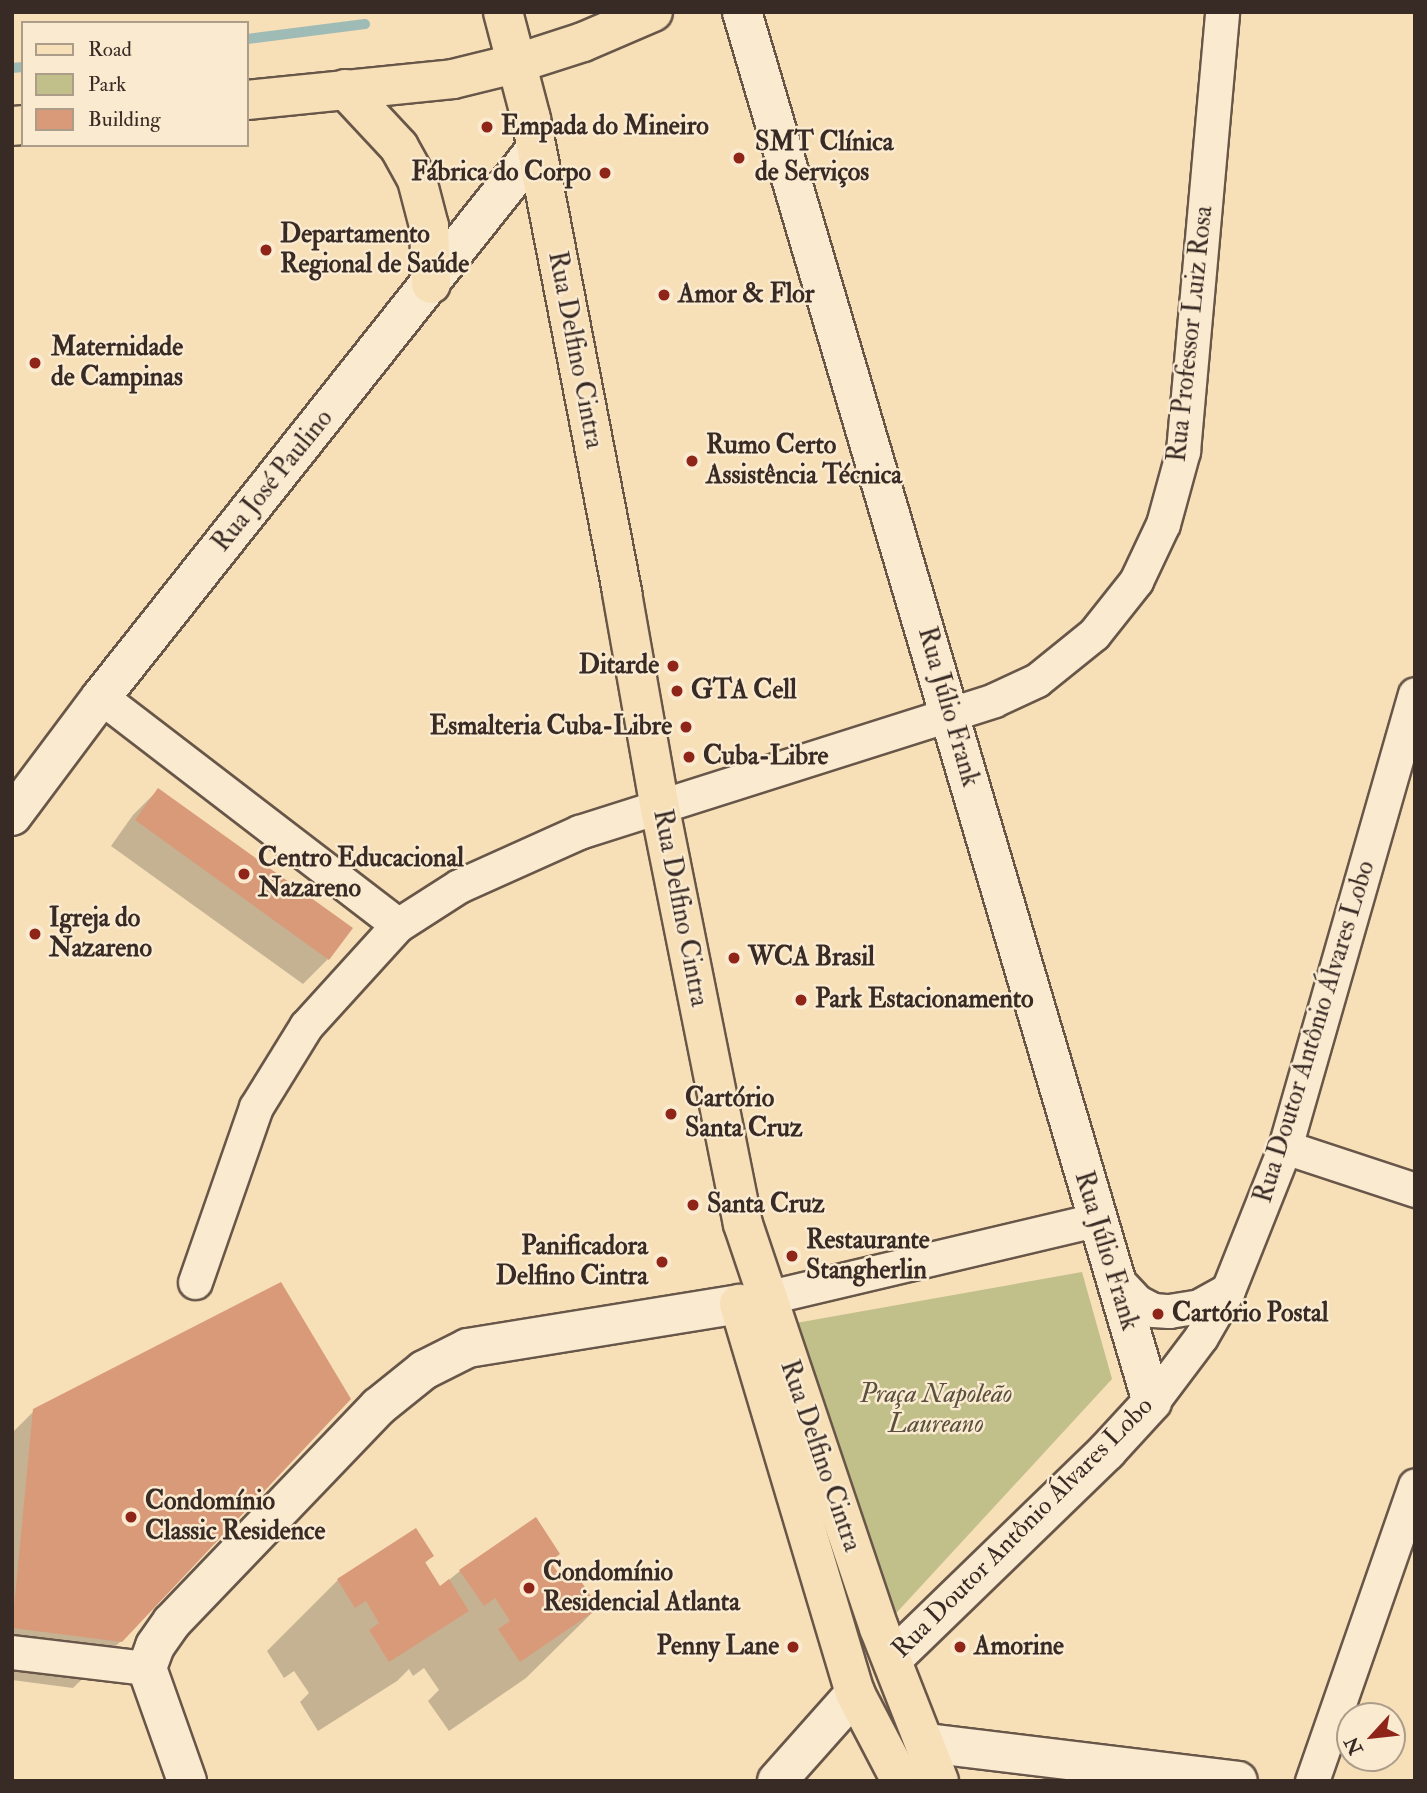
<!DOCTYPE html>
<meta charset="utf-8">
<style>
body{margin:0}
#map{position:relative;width:1427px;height:1793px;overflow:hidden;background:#f7dfb7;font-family:"IM FELL Double Pica",serif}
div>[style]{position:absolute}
.green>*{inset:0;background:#c2c08a}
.shadow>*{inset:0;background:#0003}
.stream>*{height:10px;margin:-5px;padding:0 5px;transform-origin:5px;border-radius:5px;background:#9fbbb6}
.building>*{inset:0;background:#d99a7a}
.roads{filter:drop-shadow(2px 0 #685749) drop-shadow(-2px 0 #685749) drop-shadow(0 2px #685749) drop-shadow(0 -2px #685749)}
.street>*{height:33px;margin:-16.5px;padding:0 16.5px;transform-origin:16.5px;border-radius:16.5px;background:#faead0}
.secondary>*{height:38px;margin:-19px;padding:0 19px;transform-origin:19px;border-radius:19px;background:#faead0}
.primary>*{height:38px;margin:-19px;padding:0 19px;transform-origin:19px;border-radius:19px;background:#f7dfb7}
.dots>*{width:19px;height:19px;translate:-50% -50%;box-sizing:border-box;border:4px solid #faead0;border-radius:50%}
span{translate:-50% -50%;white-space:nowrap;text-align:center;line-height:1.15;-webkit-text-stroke:5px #faead0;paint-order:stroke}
.poi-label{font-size:26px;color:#382a24;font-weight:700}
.left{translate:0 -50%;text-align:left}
.right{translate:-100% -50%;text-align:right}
.street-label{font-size:26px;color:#382a24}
.park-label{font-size:26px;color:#5a503e;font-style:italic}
.frame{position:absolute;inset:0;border:14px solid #382a24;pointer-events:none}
.legend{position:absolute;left:21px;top:21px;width:228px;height:126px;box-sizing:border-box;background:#faead0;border:2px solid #ac9d8b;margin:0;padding:9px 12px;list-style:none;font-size:21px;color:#382a24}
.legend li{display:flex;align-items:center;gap:14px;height:35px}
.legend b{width:35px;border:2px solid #ac9d8b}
.north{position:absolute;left:1336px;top:1702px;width:70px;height:70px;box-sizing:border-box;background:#faead0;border:2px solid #ac9d8b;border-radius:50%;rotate:243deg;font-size:19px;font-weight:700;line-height:28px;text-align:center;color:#382a24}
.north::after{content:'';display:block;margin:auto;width:24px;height:32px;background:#8f2418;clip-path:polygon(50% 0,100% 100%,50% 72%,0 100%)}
</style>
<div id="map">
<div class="green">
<div style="clip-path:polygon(1082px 1272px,1112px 1379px,888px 1622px,796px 1323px)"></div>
</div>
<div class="shadow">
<div style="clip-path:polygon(158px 790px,328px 959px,303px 984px,111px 846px,133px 815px)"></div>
<div style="clip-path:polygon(34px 1411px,121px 1641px,73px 1688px,12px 1680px,12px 1433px)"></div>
<div style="clip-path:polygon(416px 1530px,432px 1556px,424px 1564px,439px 1588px,460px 1571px,558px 1553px,549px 1562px,562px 1581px,597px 1608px,526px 1678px,449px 1731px,428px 1701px,439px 1690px,424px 1668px,413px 1676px,409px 1669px,397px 1681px,318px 1731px,300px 1702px,309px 1693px,294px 1671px,284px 1678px,267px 1651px,338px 1580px)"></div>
</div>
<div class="stream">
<div style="left:247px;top:39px;width:119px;rotate:-7.2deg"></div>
<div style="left:12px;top:68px;width:11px;rotate:-5deg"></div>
</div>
<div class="building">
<div style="clip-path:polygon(158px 788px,353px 928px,329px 960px,135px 820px)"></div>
<div style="clip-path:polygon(281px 1282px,351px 1399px,122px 1642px,12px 1628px,33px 1409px)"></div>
<div style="clip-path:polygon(536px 1517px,560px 1554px,550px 1561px,562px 1578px,574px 1571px,599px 1608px,520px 1662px,498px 1629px,510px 1621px,495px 1598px,484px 1606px,459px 1570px)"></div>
<div style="clip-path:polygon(416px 1528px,434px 1556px,425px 1562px,440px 1586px,449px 1579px,469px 1611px,389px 1662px,369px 1630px,379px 1623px,366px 1601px,355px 1608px,337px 1579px)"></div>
</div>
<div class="roads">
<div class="street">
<div style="left:101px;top:697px;width:374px;rotate:37.5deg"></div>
<div style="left:1285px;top:1147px;width:137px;rotate:18.3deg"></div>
<div style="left:1113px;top:1276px;width:34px;rotate:47deg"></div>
<div style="left:1136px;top:1301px;width:19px;rotate:28deg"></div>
<div style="left:1153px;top:1310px;width:16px;rotate:4deg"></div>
<div style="left:1169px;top:1311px;width:30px;rotate:-9deg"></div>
<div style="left:1199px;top:1306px;width:33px;rotate:-29deg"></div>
<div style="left:195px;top:1282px;width:185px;rotate:-70.8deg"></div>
<div style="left:256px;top:1107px;width:95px;rotate:-58.3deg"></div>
<div style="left:306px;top:1026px;width:137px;rotate:-47.7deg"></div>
<div style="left:398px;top:925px;width:72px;rotate:-32.6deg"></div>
<div style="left:459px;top:886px;width:132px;rotate:-24.2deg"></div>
<div style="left:579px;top:832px;width:435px;rotate:-17.6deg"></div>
<div style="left:994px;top:700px;width:47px;rotate:-24.9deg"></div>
<div style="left:1037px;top:680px;width:73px;rotate:-38.9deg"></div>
<div style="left:1094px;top:634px;width:68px;rotate:-51.6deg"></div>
<div style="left:1136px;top:581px;width:63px;rotate:-64.7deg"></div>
<div style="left:1163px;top:524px;width:76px;rotate:-74.7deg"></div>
<div style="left:1183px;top:451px;width:441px;rotate:-84.9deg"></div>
<div style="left:744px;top:1303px;width:362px;rotate:-13.3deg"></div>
<div style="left:1152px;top:1402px;width:81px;rotate:-53deg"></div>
<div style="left:1201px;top:1337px;width:54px;rotate:-60.1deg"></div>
<div style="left:1228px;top:1290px;width:154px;rotate:-68.3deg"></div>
<div style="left:1285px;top:1147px;width:471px;rotate:-74deg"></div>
<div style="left:12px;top:1652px;width:136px;rotate:6.8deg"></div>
<div style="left:1312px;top:1781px;width:313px;rotate:-70.8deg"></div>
</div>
<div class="secondary">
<div style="left:742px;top:12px;width:1449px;rotate:73.57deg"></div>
<div style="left:1152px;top:1402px;width:67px;rotate:132.6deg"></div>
<div style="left:1107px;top:1451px;width:299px;rotate:135.9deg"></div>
<div style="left:12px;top:816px;width:149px;rotate:-53.2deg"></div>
<div style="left:101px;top:697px;width:700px;rotate:-51.56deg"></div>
<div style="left:926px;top:1743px;width:314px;rotate:6.9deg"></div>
<div style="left:187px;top:1781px;width:120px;rotate:-109.5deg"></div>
<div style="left:147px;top:1668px;width:23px;rotate:-70deg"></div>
<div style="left:155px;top:1646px;width:29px;rotate:-55deg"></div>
<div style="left:172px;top:1622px;width:298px;rotate:-46.2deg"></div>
<div style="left:378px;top:1407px;width:59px;rotate:-38.8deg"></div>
<div style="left:424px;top:1370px;width:49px;rotate:-26.6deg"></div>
<div style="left:468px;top:1348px;width:275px;rotate:-9.2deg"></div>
<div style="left:777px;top:1781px;width:118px;rotate:-48.4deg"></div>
</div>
<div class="primary">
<div style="left:503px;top:12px;width:111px;rotate:75.3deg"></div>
<div style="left:531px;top:119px;width:483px;rotate:79.1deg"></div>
<div style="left:622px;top:593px;width:219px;rotate:80deg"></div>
<div style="left:660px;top:809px;width:423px;rotate:78.7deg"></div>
<div style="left:743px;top:1224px;width:426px;rotate:71.4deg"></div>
<div style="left:879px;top:1628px;width:164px;rotate:68.6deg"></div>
<div style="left:345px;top:89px;width:79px;rotate:47deg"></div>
<div style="left:399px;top:147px;width:38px;rotate:61deg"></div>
<div style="left:417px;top:180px;width:48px;rotate:75.4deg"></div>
<div style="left:429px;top:226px;width:58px;rotate:88deg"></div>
<div style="left:247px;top:100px;width:207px;rotate:-5.8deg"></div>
<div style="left:453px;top:79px;width:67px;rotate:-13.8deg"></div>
<div style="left:518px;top:63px;width:68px;rotate:-17.9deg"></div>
<div style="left:583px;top:42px;width:76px;rotate:-23.2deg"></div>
<div style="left:12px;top:126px;width:11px;rotate:-5deg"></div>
<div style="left:739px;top:1304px;width:406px;rotate:73.4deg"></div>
<div style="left:855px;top:1693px;width:99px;rotate:62.4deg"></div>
</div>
</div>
<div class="dots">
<div style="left:487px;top:127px;background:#8f2418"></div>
<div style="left:739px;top:158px;background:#8f2418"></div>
<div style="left:605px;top:173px;background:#8f2418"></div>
<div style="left:266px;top:250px;background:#8f2418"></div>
<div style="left:664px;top:295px;background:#8f2418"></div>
<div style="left:35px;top:363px;background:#8f2418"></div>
<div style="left:692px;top:461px;background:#8f2418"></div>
<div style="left:673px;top:666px;background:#8f2418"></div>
<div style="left:677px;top:691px;background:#8f2418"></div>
<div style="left:686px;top:727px;background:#8f2418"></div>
<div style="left:689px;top:757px;background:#8f2418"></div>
<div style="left:244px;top:874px;background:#8f2418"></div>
<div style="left:35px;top:934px;background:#8f2418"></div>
<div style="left:734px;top:958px;background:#8f2418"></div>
<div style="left:801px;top:1000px;background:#8f2418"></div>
<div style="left:671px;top:1114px;background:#8f2418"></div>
<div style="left:693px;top:1205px;background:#8f2418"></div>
<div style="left:792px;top:1256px;background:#8f2418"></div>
<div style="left:662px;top:1262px;background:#8f2418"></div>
<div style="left:1158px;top:1314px;background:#8f2418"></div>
<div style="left:131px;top:1517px;background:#8f2418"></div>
<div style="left:529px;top:1588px;background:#8f2418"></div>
<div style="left:793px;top:1647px;background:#8f2418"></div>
<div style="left:960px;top:1647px;background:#8f2418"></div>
</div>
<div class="poi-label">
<span class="left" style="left:501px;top:127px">Empada do Mineiro</span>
<span class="left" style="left:755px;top:158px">SMT Clínica<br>de Serviços</span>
<span class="right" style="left:591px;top:173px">Fábrica do Corpo</span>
<span class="left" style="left:280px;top:250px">Departamento<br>Regional de Saúde</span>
<span class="left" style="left:678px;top:295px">Amor &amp; Flor</span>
<span class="left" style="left:51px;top:363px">Maternidade<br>de Campinas</span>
<span class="left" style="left:706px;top:461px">Rumo Certo<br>Assistência Técnica</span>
<span class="right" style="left:659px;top:666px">Ditarde</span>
<span class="left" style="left:691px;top:691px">GTA Cell</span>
<span class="right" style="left:672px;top:727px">Esmalteria Cuba-Libre</span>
<span class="left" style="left:703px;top:757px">Cuba-Libre</span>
<span class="left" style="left:258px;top:874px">Centro Educacional<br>Nazareno</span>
<span class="left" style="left:49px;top:934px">Igreja do<br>Nazareno</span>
<span class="left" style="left:748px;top:958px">WCA Brasil</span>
<span class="left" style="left:815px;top:1000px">Park Estacionamento</span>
<span class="left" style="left:685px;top:1114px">Cartório<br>Santa Cruz</span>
<span class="left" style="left:707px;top:1205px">Santa Cruz</span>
<span class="left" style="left:806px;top:1256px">Restaurante<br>Stangherlin</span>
<span class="right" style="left:648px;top:1262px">Panificadora<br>Delfino Cintra</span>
<span class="left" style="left:1172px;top:1314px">Cartório Postal</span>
<span class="left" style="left:145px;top:1517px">Condomínio<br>Classic Residence</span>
<span class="left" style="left:543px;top:1588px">Condomínio<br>Residencial Atlanta</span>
<span class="right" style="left:779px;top:1647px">Penny Lane</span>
<span class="left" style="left:974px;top:1647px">Amorine</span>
</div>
<div class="street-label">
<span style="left:1191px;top:334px;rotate:-84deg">Rua Professor Luiz Rosa</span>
<span style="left:575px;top:350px;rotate:79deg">Rua Delfino Cintra</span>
<span style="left:273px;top:481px;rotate:-51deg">Rua José Paulino</span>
<span style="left:948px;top:707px;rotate:74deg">Rua Júlio Frank</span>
<span style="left:680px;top:908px;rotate:79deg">Rua Delfino Cintra</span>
<span style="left:1315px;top:1032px;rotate:-73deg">Rua Doutor Antônio Álvares Lobo</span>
<span style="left:1106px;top:1251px;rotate:73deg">Rua Júlio Frank</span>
<span style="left:820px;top:1456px;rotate:71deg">Rua Delfino Cintra</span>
<span style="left:1023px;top:1528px;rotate:-45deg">Rua Doutor Antônio Álvares Lobo</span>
</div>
<div class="park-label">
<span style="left:936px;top:1410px">Praça Napoleão<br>Laureano</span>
</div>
<div class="frame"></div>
<ul class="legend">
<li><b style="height:9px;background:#f7dfb7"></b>Road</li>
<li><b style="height:19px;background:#c2c08a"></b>Park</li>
<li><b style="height:19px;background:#d99a7a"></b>Building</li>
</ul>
<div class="north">N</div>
</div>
